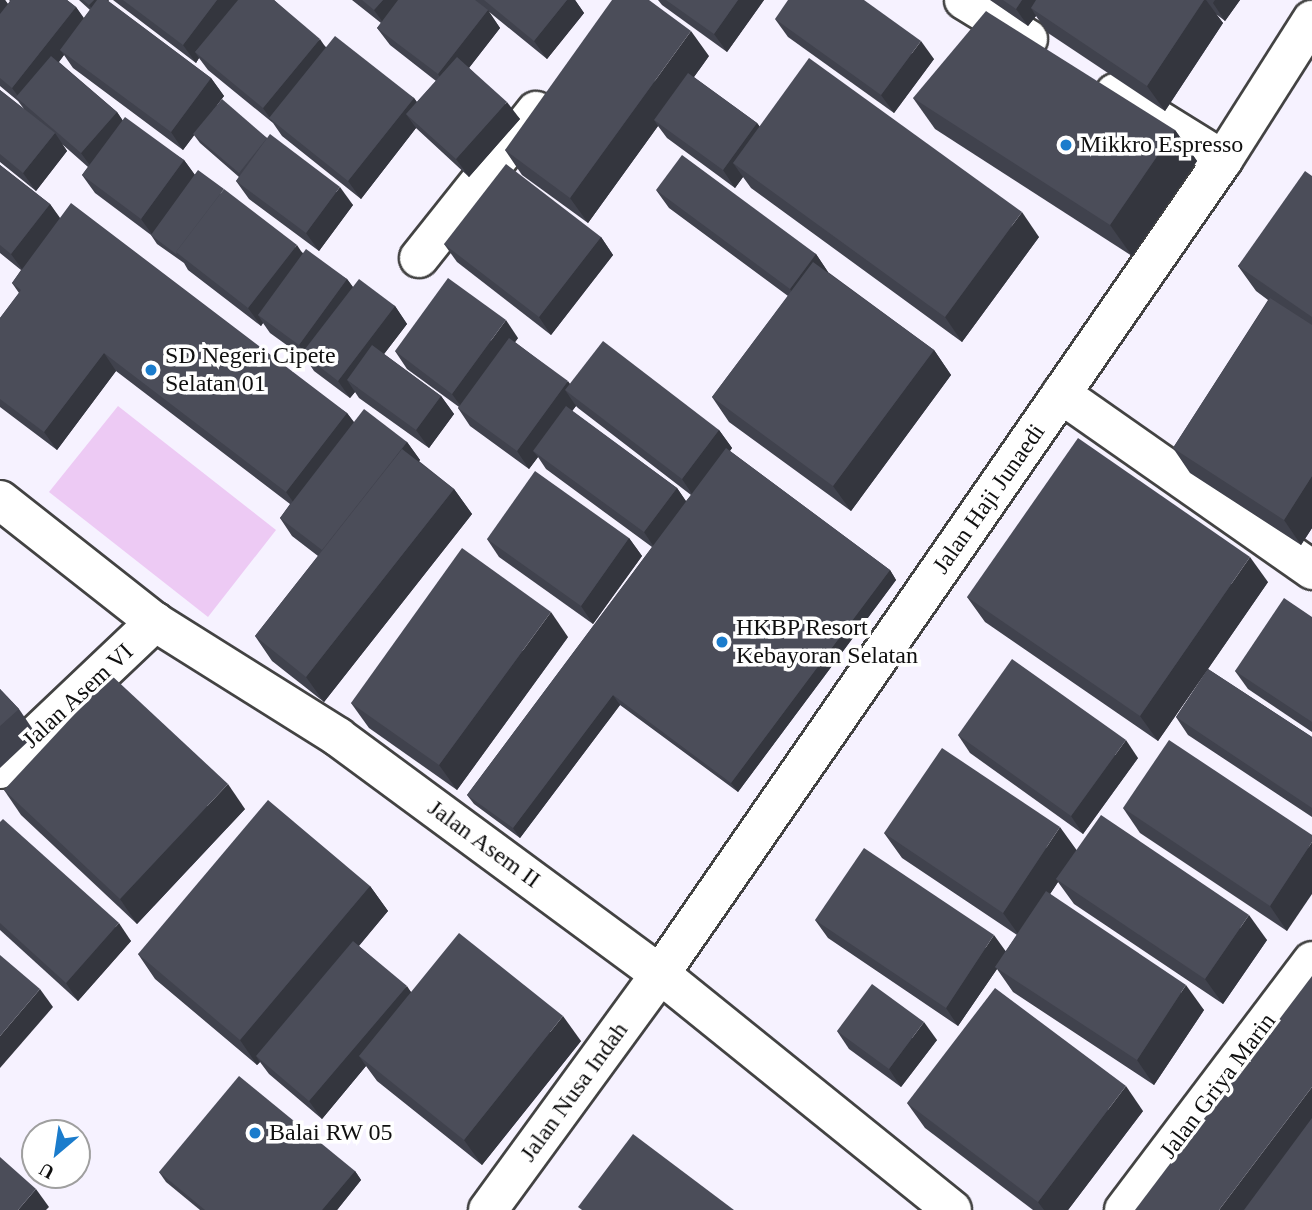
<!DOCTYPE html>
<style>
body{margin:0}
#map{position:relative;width:1312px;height:1210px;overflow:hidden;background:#f6f2ff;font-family:"Times New Roman",serif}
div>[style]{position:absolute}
.pitch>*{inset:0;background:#edcaf4}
.roads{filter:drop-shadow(2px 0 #434343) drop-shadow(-2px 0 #434343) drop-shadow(0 2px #434343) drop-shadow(0 -2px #434343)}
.minor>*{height:38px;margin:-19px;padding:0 19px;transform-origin:19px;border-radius:19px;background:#fff}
.tertiary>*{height:38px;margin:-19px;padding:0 19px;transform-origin:19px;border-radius:19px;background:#fff}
.wall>*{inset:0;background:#40424d}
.shaded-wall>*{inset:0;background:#34363e}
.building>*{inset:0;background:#4b4d59}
.dots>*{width:19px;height:19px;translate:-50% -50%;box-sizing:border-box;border:4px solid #fff;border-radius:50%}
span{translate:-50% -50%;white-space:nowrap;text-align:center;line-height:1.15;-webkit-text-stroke:7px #fff;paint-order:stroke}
.poi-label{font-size:24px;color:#101010}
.left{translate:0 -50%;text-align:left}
.street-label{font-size:24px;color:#101010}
.north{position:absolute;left:21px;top:1119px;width:70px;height:70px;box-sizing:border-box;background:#fff;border:2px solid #9f9f9f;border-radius:50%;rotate:209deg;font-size:19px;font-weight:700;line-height:28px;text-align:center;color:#101010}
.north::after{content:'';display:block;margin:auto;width:24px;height:32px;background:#1b7ccc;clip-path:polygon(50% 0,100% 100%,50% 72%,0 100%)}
</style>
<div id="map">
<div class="pitch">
<div style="clip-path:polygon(118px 406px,276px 530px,208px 617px,49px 492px)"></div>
</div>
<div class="roads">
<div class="minor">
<div style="left:964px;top:0;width:75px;rotate:31.4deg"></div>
<div style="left:1115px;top:93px;width:127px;rotate:31.8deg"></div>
<div style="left:419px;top:258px;width:188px;rotate:-51.5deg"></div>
<div style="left:1061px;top:394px;width:307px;rotate:35deg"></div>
<div style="left:0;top:769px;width:214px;rotate:-43.5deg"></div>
<div style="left:488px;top:1210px;width:292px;rotate:-53.9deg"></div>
<div style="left:1124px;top:1210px;width:312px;rotate:-52.9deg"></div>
</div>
<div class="tertiary">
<div style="left:0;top:500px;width:197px;rotate:38.2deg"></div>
<div style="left:155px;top:622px;width:216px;rotate:32.1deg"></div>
<div style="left:338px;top:737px;width:400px;rotate:36.4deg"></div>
<div style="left:660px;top:974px;width:375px;rotate:38.9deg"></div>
<div style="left:660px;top:974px;width:990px;rotate:-55.33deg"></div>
<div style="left:1223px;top:160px;width:166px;rotate:-57.6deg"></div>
</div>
</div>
<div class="wall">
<div style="clip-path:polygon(0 0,5px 0,8px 4px,10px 1px,9px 0,67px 0,76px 7px,84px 18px,90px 10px,79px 0,109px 0,108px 1px,211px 78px,224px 96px,217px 105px,267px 138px,353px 205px,319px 251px,249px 199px,236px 181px,239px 177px,200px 143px,194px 135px,183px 150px,73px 68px,64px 55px,59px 62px,117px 112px,123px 121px,184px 160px,195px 175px,303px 253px,347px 279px,353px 287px,395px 306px,407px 324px,384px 354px,441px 396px,454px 414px,429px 448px,359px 398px,355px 392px,350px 398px,314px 371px,306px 359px,270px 333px,263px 323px,261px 326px,188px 270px,184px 263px,157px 244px,151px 235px,95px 193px,82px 175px,88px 167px,62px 144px,67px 151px,36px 191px,0 162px,0 90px,24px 109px,18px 101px,0 86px)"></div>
<div style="clip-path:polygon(113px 0,274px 0,326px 47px,414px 98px,417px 102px,436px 81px,390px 45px,377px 28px,381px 23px,352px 0,575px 0,584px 13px,547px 59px,488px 11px,500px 28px,469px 68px,520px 119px,469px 177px,416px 128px,361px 199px,282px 136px,273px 123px,208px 70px,199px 58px,196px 63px)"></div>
<div style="clip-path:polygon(658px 0,764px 0,727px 52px,662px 5px)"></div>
<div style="clip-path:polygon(990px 0,1240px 0,1225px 21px,1216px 14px,1223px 23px,1165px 111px,1048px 33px,1036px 16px,1028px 26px)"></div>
<div style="clip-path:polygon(775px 19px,934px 59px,894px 113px,788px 37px)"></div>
<div style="clip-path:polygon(709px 56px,694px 77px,757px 123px,760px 127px,1039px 237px,962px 342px,751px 188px,743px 177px,735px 188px,667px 138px,658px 126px,588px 223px,522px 175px,505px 150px)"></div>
<div style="clip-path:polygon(913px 98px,1175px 130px,1197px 161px,1132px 256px,935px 129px)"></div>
<div style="clip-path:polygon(0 165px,50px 204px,60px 219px,347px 413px,354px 422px,407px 442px,420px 460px,419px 461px,454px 489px,472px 514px,324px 702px,272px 661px,255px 636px,318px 556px,292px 536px,280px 518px,290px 504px,116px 371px,57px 450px,0 407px,0 318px,19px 293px,12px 283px,21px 270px,0 253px)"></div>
<div style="clip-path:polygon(1312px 176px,1312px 528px,1301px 545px,1190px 473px,1173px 448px,1268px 300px,1256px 291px,1238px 266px)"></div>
<div style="clip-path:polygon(656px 190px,816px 254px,828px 272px,934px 350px,951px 375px,851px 511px,729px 422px,712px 397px,788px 296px,669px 208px)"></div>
<div style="clip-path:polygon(601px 237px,613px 255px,551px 335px,457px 262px,444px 244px)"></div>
<div style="clip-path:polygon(evenodd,518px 338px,515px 342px,570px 384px,719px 430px,732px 448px,730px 451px,890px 570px,896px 580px,738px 792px,620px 705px,520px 838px,474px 804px,467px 795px,652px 547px,546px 469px,538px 457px,529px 469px,470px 426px,458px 408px,459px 407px,407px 369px,395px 351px,518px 338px,576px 406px,578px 408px,691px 495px,686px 501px,677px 488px,572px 411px,576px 406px)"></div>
<div style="clip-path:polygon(629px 538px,642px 556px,593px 624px,499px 557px,487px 539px)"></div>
<div style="clip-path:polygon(1268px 582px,1208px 669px,1312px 737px,1312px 817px,1188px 735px,1176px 717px,1208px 669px,1158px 741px,985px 622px,967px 597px)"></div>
<div style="clip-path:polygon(1312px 617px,1312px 732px,1248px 689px,1235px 671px)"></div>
<div style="clip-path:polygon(568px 637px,457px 790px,369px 728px,351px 703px)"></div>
<div style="clip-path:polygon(0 689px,19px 709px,36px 734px,0 768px)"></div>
<div style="clip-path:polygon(958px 735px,1138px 758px,1083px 834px,970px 753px)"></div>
<div style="clip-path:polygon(4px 790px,245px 809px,137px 924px,21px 815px)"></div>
<div style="clip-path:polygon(1123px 808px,1312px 835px,1287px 931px,1140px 833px)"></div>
<div style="clip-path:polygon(0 822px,131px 941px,78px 1001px,0 930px)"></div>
<div style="clip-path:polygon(884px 833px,1076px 850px,1267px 940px,1223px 1004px,1074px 904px,1058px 882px,1050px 894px,1204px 1010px,1154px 1085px,1013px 992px,997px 969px,958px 1026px,828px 938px,815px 920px,1006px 951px,1017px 935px,902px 858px)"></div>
<div style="clip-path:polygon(370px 886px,388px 911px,359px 946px,411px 992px,581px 1041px,482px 1165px,377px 1081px,366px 1066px,322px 1119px,269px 1074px,260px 1062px,257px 1065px,155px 979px,138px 954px)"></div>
<div style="clip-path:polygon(837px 1031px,937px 1040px,901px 1087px,849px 1049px)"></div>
<div style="clip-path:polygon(907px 1103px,1143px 1111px,1068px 1210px,1033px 1210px,925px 1128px)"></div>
<div style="clip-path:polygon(355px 1171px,361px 1180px,337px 1210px,200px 1210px,166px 1182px,159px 1172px)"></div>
</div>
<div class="shaded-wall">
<div style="clip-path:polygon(0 0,5px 0,14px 13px,0 30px)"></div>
<div style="clip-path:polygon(94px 0,109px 0,96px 14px,89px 5px)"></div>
<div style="clip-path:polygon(217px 0,243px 0,195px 52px,199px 58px,196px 63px,183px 45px)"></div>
<div style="clip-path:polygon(383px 0,410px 0,387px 28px,374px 10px)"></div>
<div style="clip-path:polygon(567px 0,575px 0,584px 13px,547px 59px,534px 41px)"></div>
<div style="clip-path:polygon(738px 0,764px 0,727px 52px,714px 34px)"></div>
<div style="clip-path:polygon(1022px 0,1047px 0,1031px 8px,1036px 16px,1028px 26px,1016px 9px)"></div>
<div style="clip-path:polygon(1204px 0,1206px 0,1223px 23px,1165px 111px,1147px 86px)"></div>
<div style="clip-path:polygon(1215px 0,1240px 0,1225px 21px,1213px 3px)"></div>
<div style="clip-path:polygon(76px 7px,88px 25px,60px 50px,64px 55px,25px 105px,12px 88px)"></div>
<div style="clip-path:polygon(488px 10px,500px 28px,450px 92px,438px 74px)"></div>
<div style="clip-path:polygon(691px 31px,709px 56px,660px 124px,654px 120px,658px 126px,588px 223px,570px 198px)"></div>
<div style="clip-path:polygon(320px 39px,332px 57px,272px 121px,263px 108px)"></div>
<div style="clip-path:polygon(921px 41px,934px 59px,894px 113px,881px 95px)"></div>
<div style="clip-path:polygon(211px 78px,224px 96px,183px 150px,171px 132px)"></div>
<div style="clip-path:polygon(414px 98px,426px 116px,406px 114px,416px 128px,361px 199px,348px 181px)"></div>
<div style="clip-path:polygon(507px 102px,520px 119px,469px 177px,456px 159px)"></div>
<div style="clip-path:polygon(117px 112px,129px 130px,94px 171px,81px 153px)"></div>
<div style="clip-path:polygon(757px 123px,770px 141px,733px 163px,743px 177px,735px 188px,723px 170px)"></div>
<div style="clip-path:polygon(1175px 130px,1197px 161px,1132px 256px,1110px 225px)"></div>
<div style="clip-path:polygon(55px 133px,67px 151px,36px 191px,23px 173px)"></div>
<div style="clip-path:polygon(184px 160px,197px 178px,154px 237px,141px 219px)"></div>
<div style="clip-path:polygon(340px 187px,353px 205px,319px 251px,306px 233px)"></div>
<div style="clip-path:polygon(50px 204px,63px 222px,24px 272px,11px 254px)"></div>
<div style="clip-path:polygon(1022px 212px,1039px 237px,962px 342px,945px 317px)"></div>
<div style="clip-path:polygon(601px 237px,613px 255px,551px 335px,539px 317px)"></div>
<div style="clip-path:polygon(297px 245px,309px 263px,258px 315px,263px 323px,261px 326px,248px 308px)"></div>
<div style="clip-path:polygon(816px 254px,828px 272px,803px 307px,790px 289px)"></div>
<div style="clip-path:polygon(347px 279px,360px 297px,307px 357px,299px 345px)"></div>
<div style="clip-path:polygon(395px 306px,407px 324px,358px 388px,347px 380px,355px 392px,350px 398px,338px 381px)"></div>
<div style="clip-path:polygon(506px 320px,518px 338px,465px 412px,452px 394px)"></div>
<div style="clip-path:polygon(934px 350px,951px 375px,851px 511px,833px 486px)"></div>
<div style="clip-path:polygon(104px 353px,116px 371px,57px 450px,44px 432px)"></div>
<div style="clip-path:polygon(568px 381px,580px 399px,565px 390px,576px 406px,539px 455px,533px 451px,538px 457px,529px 469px,517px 451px)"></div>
<div style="clip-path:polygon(441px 396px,454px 414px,429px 448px,416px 430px)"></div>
<div style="clip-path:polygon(347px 413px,360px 431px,299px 510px,286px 492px)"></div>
<div style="clip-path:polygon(719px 430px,732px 448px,694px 497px,682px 479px)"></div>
<div style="clip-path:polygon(407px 442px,420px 460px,336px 570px,324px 552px)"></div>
<div style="clip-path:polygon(1312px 476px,1312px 528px,1301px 545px,1284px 520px)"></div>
<div style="clip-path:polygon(677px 488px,689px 506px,656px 550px,644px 532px)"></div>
<div style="clip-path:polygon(454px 489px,472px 514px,324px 702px,306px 677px)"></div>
<div style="clip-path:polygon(629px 538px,642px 556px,593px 624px,581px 606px)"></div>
<div style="clip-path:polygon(1250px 557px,1268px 582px,1158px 741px,1140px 716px)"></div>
<div style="clip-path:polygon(890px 570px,896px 580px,738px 792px,731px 783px)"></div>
<div style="clip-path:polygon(551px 612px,568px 637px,457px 790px,439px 765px)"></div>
<div style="clip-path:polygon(613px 695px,620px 705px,520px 838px,513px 828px)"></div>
<div style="clip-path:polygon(1126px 740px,1138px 758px,1083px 834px,1071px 816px)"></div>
<div style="clip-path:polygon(228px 784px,245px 809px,137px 924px,120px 899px)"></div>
<div style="clip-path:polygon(1060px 827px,1078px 852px,1056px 879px,1058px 882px,1021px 938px,1003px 913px)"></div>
<div style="clip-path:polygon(1312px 842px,1312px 894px,1287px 931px,1270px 906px)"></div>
<div style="clip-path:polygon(370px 886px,388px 911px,262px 1060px,256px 1056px,260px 1062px,257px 1065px,240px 1040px)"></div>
<div style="clip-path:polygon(1249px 915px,1267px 940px,1223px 1004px,1205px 979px)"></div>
<div style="clip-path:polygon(119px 923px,131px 941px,78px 1001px,66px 983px)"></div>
<div style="clip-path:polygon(994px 935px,1007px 953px,995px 967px,997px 969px,958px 1026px,946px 1008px)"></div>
<div style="clip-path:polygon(1186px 985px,1204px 1010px,1154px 1085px,1137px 1060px)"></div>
<div style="clip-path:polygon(407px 986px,419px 1004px,359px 1056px,366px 1066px,322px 1119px,309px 1101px)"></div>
<div style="clip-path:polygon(40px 989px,53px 1007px,0 1068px,0 1036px)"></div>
<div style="clip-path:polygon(563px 1016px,581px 1041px,482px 1165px,464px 1140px)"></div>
<div style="clip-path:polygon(924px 1022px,937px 1040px,901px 1087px,889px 1069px)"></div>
<div style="clip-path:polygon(1126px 1086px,1143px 1111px,1068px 1210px,1044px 1210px,1038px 1202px)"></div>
<div style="clip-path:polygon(1312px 1087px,1312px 1135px,1255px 1210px,1219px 1210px)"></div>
<div style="clip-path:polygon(355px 1171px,361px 1180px,337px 1210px,322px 1210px)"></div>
<div style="clip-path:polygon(36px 1189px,49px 1207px,46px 1210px,18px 1210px)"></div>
</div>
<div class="building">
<div style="clip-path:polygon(11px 0,67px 0,76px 7px,12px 88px,0 78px,0 14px)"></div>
<div style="clip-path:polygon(83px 0,94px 0,89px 5px)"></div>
<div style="clip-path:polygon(97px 0,107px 0,211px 78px,171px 132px,60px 50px)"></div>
<div style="clip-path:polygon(123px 0,217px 0,183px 45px)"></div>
<div style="clip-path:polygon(238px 0,274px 0,320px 39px,263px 108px,195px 52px)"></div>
<div style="clip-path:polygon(362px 0,383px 0,374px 10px)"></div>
<div style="clip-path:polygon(398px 0,475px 0,488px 10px,438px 74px,377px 28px)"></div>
<div style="clip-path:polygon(484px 0,567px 0,534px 41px)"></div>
<div style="clip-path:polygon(612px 0,649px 0,691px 31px,570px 198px,505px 150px)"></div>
<div style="clip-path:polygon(666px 0,738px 0,714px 34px)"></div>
<div style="clip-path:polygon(788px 0,864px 0,921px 41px,881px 95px,775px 19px)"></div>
<div style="clip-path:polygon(1003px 0,1022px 0,1016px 9px)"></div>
<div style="clip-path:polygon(1036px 0,1204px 0,1147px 86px,1031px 8px)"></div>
<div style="clip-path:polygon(986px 11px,1175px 130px,1110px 225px,913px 98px)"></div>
<div style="clip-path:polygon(335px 36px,414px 98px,348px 181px,269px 118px)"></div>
<div style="clip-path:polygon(51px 56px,117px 112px,81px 153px,16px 97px)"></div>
<div style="clip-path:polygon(457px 57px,507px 102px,456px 159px,406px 114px)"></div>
<div style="clip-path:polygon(809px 58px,1022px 212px,945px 317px,733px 163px)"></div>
<div style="clip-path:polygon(688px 73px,757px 123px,723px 170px,654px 120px)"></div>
<div style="clip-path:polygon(0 90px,55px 133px,23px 173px,0 154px)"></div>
<div style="clip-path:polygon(222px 99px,267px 138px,239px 173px,193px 134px)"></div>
<div style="clip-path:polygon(125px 117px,184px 160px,141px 219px,82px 175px)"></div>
<div style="clip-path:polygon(270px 134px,340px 187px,306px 233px,236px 181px)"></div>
<div style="clip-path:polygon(682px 155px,816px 254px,790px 289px,656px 190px)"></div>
<div style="clip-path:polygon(506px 164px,601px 237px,539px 317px,444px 244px)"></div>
<div style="clip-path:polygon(0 165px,50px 204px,11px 254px,0 245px)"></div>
<div style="clip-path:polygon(198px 170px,224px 189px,176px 252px,177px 253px,176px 254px,151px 235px)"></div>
<div style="clip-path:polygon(1305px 171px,1312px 176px,1312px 317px,1238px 266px)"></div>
<div style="clip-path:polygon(224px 189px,297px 245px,248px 308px,176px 252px)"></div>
<div style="clip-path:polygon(71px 203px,347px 413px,286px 492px,104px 353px,44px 432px,0 399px,0 318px,21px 290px,12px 283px)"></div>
<div style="clip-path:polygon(306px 249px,347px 279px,299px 345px,258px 315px)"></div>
<div style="clip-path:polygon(813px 262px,934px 350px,833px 486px,712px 397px)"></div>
<div style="clip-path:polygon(448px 278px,506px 320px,452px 394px,395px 351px)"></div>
<div style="clip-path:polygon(359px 279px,395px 306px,338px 381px,302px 353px)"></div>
<div style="clip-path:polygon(1270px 298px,1312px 325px,1312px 476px,1284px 520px,1173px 448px)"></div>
<div style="clip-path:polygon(509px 338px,568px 381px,517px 451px,458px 408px)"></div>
<div style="clip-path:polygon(603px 341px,719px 430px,682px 479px,565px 390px)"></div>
<div style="clip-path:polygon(372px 345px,441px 396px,416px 430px,347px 380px)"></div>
<div style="clip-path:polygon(566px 406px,677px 488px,644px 532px,533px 451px)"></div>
<div style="clip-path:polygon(364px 409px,407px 442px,322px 550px,280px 518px)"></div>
<div style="clip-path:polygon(1078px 438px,1250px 557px,1140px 716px,967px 597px)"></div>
<div style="clip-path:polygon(726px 448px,890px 570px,731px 783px,613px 695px,513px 828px,467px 795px)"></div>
<div style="clip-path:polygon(402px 449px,454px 489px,306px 677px,255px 636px)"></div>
<div style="clip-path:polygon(535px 471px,629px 538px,581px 606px,487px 539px)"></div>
<div style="clip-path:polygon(462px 548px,551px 612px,439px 765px,351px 703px)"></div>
<div style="clip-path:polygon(1284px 598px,1312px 617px,1312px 722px,1235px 671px)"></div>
<div style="clip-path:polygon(1012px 659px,1126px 740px,1071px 816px,958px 735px)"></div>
<div style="clip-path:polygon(1208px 669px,1312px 737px,1312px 808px,1176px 717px)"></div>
<div style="clip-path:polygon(111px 675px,228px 784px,120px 899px,4px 790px)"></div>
<div style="clip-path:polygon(0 689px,19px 709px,0 726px)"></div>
<div style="clip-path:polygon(1169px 740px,1312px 835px,1312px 842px,1270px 906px,1123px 808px)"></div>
<div style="clip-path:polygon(942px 748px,1060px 827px,1003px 913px,884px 833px)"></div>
<div style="clip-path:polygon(268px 800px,370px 886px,240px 1040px,138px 954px)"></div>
<div style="clip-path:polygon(1101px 815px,1249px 915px,1205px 979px,1056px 879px)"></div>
<div style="clip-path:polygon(3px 819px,119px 923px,66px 983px,0 923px,0 822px)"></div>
<div style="clip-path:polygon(864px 848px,994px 935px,946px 1008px,815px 920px)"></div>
<div style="clip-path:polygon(1046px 891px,1186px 985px,1137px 1060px,995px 967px)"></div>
<div style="clip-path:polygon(459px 933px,563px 1016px,464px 1140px,359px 1056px)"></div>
<div style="clip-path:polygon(353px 941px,407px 986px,309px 1101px,256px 1056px)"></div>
<div style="clip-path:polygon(0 955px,40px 989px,0 1036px)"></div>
<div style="clip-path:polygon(1312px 976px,1312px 1087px,1219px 1210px,1135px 1210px)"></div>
<div style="clip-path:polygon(872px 984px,924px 1022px,889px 1069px,837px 1031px)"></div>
<div style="clip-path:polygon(995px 988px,1126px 1086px,1038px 1202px,907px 1103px)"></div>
<div style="clip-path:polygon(239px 1076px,355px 1171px,322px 1210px,205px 1210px,159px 1172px)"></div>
<div style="clip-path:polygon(1312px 1118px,1312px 1210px,1244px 1210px)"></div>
<div style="clip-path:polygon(633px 1134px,734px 1210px,582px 1210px,578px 1207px)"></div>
<div style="clip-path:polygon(0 1157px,36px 1189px,18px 1210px,0 1210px)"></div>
</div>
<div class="dots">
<div style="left:1066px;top:145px;background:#1b7ccc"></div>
<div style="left:151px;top:370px;background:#1b7ccc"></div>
<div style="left:722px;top:642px;background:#1b7ccc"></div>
<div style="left:255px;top:1133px;background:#1b7ccc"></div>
</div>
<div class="poi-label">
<span class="left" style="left:1080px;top:145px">Mikkro Espresso</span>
<span class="left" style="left:165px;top:370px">SD Negeri Cipete<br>Selatan 01</span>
<span class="left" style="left:736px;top:642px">HKBP Resort<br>Kebayoran Selatan</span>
<span class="left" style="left:269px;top:1133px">Balai RW 05</span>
</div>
<div class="street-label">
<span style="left:989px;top:499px;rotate:-55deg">Jalan Haji Junaedi</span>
<span style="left:78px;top:696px;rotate:-43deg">Jalan Asem VI</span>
<span style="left:484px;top:844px;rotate:36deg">Jalan Asem II</span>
<span style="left:1218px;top:1086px;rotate:-53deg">Jalan Griya Marin</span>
<span style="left:574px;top:1092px;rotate:-54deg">Jalan Nusa Indah</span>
</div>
<div class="north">U</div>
</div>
